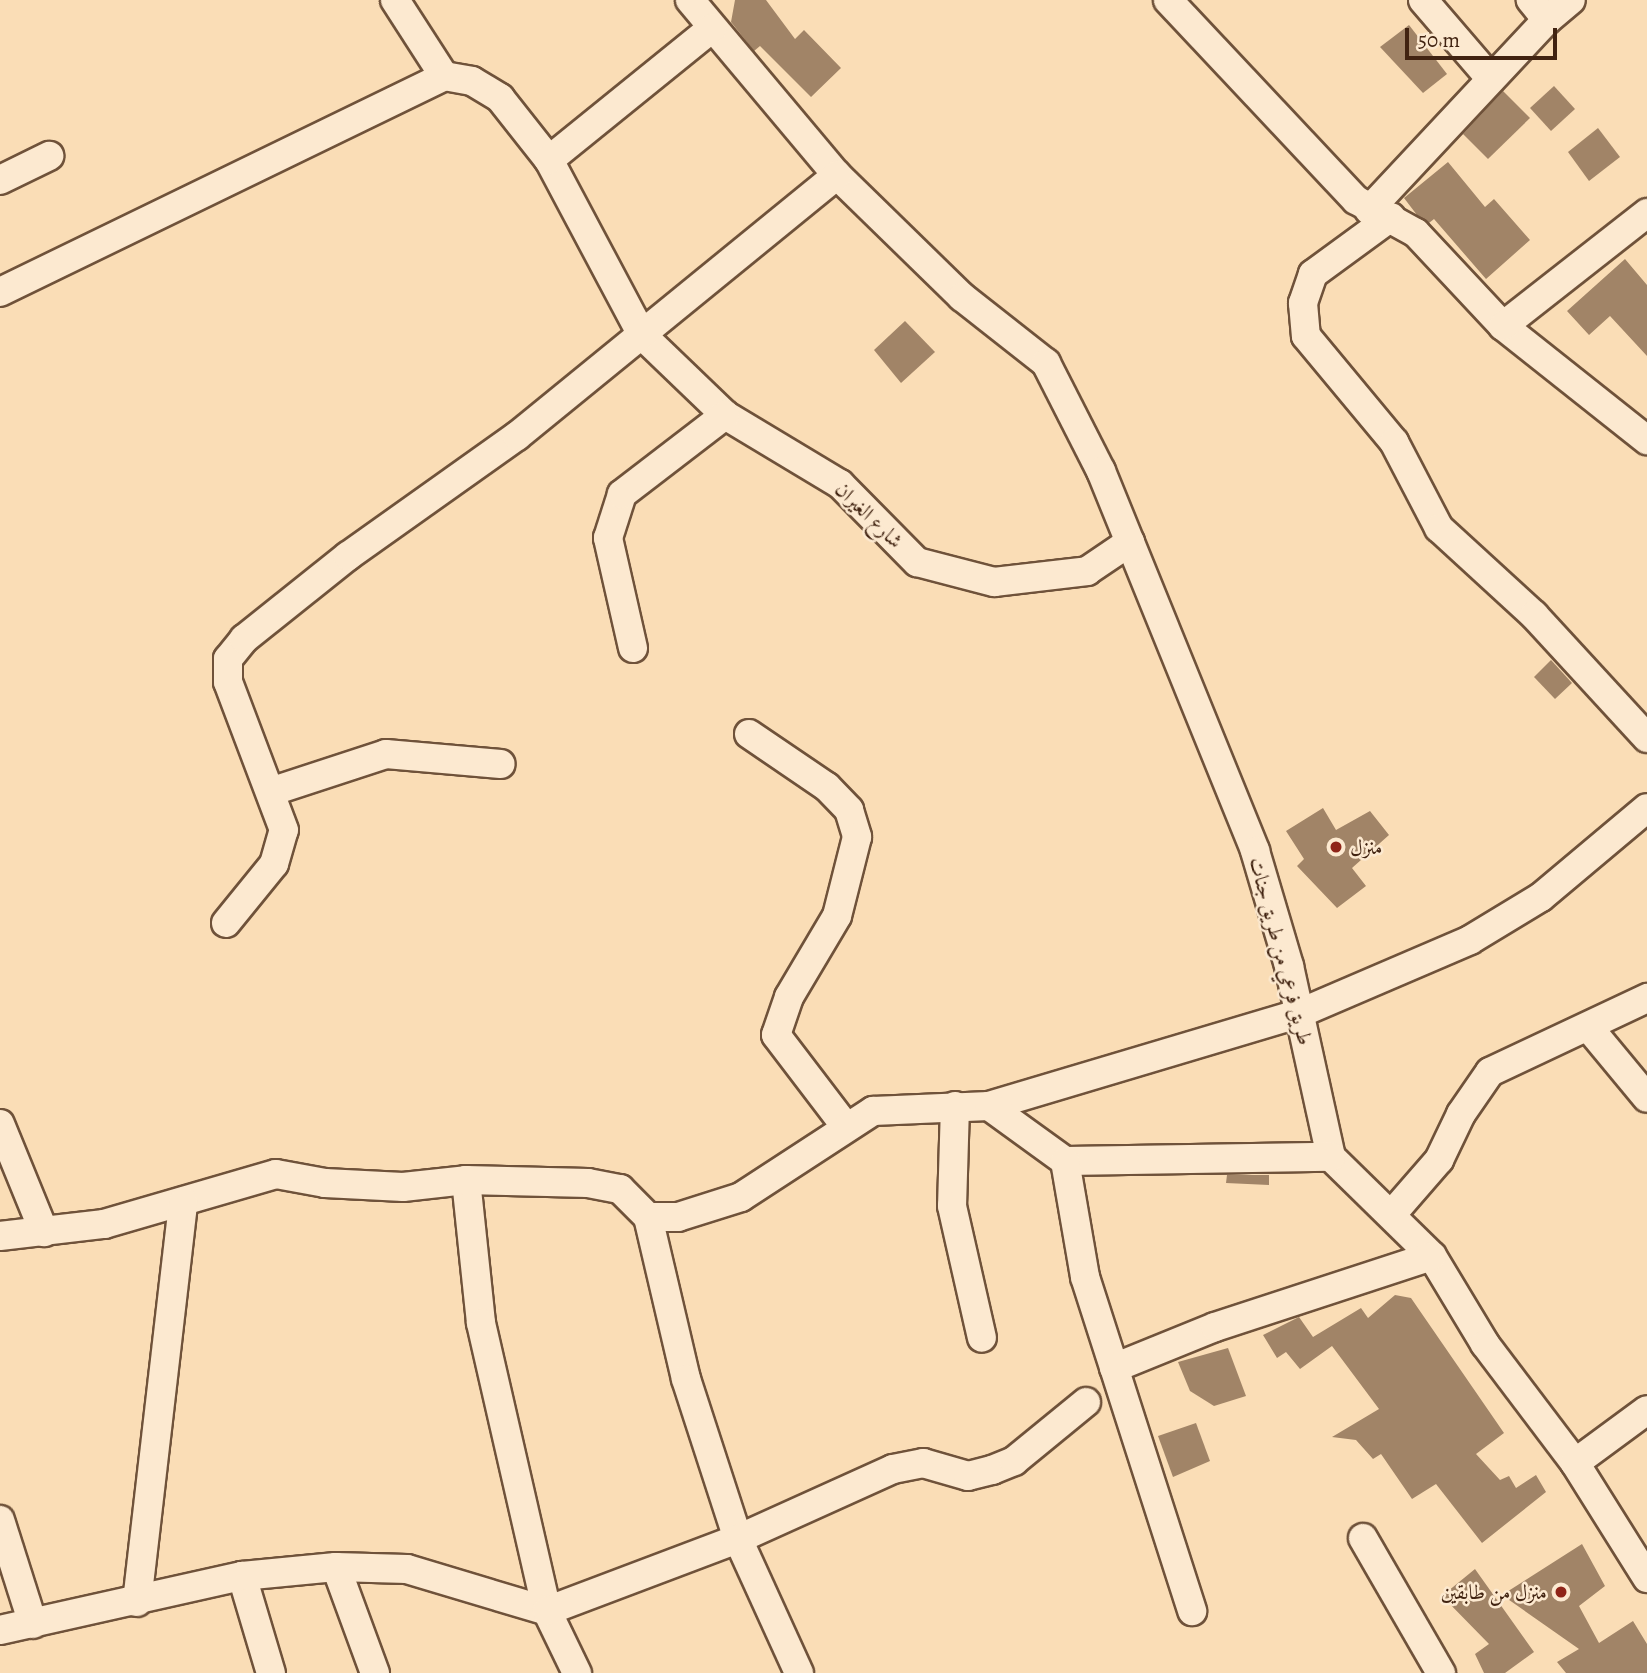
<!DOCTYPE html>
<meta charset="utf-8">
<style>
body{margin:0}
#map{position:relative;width:1647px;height:1673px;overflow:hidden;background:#faddb6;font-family:Alegreya,Amiri,serif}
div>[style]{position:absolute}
.building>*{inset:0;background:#a18467}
.roads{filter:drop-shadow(2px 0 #6f523a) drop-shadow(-2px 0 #6f523a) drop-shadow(0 2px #6f523a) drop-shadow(0 -2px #6f523a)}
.minor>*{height:28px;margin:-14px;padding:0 14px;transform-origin:14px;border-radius:14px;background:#fce9d0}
.dots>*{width:19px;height:19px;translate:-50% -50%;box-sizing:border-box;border:4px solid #fce9d0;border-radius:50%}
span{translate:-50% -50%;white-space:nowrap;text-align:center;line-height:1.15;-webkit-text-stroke:5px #fce9d0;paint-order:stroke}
.street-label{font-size:21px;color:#412311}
.poi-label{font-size:21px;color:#412311}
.left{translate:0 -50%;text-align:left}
.right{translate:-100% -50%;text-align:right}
.scale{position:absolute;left:1405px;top:28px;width:152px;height:32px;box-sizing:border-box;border:4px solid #412311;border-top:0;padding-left:9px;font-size:21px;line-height:24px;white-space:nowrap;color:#412311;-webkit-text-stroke:5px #fce9d0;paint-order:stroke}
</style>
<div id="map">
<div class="building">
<div style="clip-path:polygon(735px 0,766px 0,795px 39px,804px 30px,841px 68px,811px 97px,760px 46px,754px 51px,731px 22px)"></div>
<div style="clip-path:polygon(1409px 25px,1447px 74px,1423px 93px,1380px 47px)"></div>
<div style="clip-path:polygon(1554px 86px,1575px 109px,1551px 131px,1530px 108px)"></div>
<div style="clip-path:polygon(1503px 91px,1530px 118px,1488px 159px,1463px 134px)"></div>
<div style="clip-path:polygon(1598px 128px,1620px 157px,1589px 181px,1568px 152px)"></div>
<div style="clip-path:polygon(1448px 162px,1485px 207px,1494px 199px,1530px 240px,1486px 279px,1434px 219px,1429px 223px,1417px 215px,1404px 198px)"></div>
<div style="clip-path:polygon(1625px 259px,1647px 285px,1647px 356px,1610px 316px,1589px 335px,1567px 311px)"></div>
<div style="clip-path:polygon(905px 321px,935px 352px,901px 383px,874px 350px)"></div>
<div style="clip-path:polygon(1551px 660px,1572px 683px,1555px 699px,1534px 677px)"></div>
<div style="clip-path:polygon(1323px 808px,1336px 830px,1370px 811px,1389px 835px,1352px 868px,1366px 886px,1337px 908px,1297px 866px,1304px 859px,1286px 831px)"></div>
<div style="clip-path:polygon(1227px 1175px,1269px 1175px,1269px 1185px,1226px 1183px)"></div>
<div style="clip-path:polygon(1395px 1295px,1411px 1298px,1504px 1433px,1476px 1454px,1500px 1480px,1509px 1476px,1516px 1488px,1536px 1475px,1546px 1492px,1482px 1543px,1436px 1484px,1412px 1499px,1381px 1454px,1373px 1459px,1356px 1440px,1332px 1437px,1379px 1409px,1332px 1346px,1300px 1369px,1286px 1352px,1277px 1358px,1263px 1335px,1299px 1317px,1313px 1337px,1361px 1308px,1368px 1318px)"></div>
<div style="clip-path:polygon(1228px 1348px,1246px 1396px,1214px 1406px,1190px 1391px,1178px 1362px)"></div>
<div style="clip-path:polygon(1196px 1423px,1210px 1461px,1173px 1477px,1158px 1436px)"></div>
<div style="clip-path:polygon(1582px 1544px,1605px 1586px,1579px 1606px,1599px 1643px,1633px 1621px,1647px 1644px,1647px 1673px,1566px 1673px,1557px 1662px,1579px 1649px,1502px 1595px)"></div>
<div style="clip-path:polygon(1475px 1569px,1534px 1652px,1505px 1673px,1484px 1673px,1475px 1654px,1489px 1644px,1442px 1596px)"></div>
</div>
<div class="roads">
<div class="minor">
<div style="left:395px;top:0;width:90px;rotate:57.2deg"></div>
<div style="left:690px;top:0;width:229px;rotate:50deg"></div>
<div style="left:837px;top:175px;width:175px;rotate:44.3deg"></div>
<div style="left:962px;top:297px;width:107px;rotate:38.2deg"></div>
<div style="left:1046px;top:363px;width:121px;rotate:63deg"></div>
<div style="left:1101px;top:471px;width:410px;rotate:67.9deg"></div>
<div style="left:1255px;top:851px;width:120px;rotate:73.5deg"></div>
<div style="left:1289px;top:966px;width:196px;rotate:77.6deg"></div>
<div style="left:1331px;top:1157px;width:141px;rotate:44.4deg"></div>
<div style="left:1432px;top:1256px;width:103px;rotate:58.9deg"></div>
<div style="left:1485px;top:1344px;width:149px;rotate:52.9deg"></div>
<div style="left:1575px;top:1463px;width:136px;rotate:57.9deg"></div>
<div style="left:1168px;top:0;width:274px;rotate:46.8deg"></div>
<div style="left:1356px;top:200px;width:68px;rotate:28.8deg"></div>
<div style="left:1416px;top:233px;width:127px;rotate:46.9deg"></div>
<div style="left:1503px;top:326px;width:184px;rotate:38.4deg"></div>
<div style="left:1423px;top:0;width:104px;rotate:49.3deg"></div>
<div style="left:1547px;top:20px;width:31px;rotate:-40deg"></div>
<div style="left:549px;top:160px;width:198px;rotate:62deg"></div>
<div style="left:642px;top:335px;width:115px;rotate:43.9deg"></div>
<div style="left:725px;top:415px;width:134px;rotate:31deg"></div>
<div style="left:840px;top:484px;width:110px;rotate:45.4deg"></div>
<div style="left:917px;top:562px;width:80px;rotate:14.6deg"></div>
<div style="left:994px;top:582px;width:94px;rotate:-6.7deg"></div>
<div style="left:1087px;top:571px;width:52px;rotate:-34deg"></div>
<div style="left:0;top:180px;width:55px;rotate:-26.1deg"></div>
<div style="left:1369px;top:210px;width:260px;rotate:-46.9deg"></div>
<div style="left:1547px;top:20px;width:26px;rotate:-129deg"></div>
<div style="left:1391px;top:217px;width:97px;rotate:143.8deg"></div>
<div style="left:1313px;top:274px;width:31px;rotate:109deg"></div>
<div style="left:1303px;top:303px;width:33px;rotate:85deg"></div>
<div style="left:1306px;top:336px;width:138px;rotate:50.3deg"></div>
<div style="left:1394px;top:442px;width:97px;rotate:62.4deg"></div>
<div style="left:1439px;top:528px;width:129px;rotate:42.5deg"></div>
<div style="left:1534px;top:615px;width:167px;rotate:47.4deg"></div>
<div style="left:0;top:292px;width:494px;rotate:-25.9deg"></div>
<div style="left:444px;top:76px;width:28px;rotate:10deg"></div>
<div style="left:472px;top:81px;width:33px;rotate:31deg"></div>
<div style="left:500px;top:98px;width:79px;rotate:51.7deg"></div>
<div style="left:549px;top:160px;width:210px;rotate:-39deg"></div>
<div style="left:1503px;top:326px;width:183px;rotate:-38.1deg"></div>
<div style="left:633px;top:648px;width:113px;rotate:-102.8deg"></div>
<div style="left:608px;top:538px;width:46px;rotate:-72.3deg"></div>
<div style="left:622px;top:494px;width:130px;rotate:-37.5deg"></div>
<div style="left:749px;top:734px;width:94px;rotate:34.2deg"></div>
<div style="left:827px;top:787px;width:32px;rotate:46deg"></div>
<div style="left:849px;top:810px;width:28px;rotate:73deg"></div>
<div style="left:857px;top:837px;width:81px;rotate:104.2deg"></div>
<div style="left:837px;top:916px;width:94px;rotate:120.7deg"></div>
<div style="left:789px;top:997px;width:40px;rotate:108.9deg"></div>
<div style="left:776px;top:1035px;width:116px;rotate:52.7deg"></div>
<div style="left:273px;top:791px;width:119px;rotate:-18.1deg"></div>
<div style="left:386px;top:754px;width:115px;rotate:5deg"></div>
<div style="left:226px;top:923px;width:76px;rotate:-50.9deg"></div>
<div style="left:274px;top:864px;width:35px;rotate:-74deg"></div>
<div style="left:284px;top:830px;width:158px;rotate:-110.7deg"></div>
<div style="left:228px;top:682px;width:23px;rotate:-90deg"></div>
<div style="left:228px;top:659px;width:26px;rotate:-51deg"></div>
<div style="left:244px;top:639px;width:133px;rotate:-38.6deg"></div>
<div style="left:348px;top:556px;width:207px;rotate:-35.4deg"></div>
<div style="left:517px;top:436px;width:413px;rotate:-39.2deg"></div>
<div style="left:1590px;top:1029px;width:89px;rotate:50.4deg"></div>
<div style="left:955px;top:1106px;width:100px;rotate:91.7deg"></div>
<div style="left:952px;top:1206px;width:135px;rotate:77.2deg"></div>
<div style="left:989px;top:1106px;width:325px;rotate:-16.6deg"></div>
<div style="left:1300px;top:1013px;width:185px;rotate:-23.2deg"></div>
<div style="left:1470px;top:940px;width:83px;rotate:-31.2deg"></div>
<div style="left:1541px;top:897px;width:138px;rotate:-40deg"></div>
<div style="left:0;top:1124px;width:117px;rotate:67.8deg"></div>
<div style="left:1065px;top:1161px;width:266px;rotate:-0.9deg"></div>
<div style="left:466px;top:1180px;width:144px;rotate:84deg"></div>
<div style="left:481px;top:1323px;width:295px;rotate:77.1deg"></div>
<div style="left:547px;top:1611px;width:69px;rotate:64.2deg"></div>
<div style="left:1392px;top:1214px;width:72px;rotate:-49deg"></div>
<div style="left:1439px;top:1160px;width:51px;rotate:-64.4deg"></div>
<div style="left:1461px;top:1114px;width:51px;rotate:-55.4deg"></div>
<div style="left:1490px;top:1072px;width:174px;rotate:-25.2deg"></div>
<div style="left:648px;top:1217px;width:166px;rotate:76.8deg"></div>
<div style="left:686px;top:1379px;width:168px;rotate:72deg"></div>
<div style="left:738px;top:1539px;width:147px;rotate:65.5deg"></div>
<div style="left:0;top:1236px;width:105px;rotate:-6.6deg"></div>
<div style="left:104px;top:1224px;width:179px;rotate:-16.2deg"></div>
<div style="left:276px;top:1174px;width:50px;rotate:10.4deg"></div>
<div style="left:325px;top:1183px;width:78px;rotate:2.9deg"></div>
<div style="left:403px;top:1187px;width:63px;rotate:-6.3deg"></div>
<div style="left:466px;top:1180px;width:122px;rotate:1.4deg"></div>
<div style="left:588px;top:1183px;width:33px;rotate:11deg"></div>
<div style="left:620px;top:1189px;width:40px;rotate:45deg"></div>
<div style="left:648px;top:1217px;width:30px"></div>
<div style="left:678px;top:1217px;width:66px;rotate:-17.6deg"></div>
<div style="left:741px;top:1197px;width:158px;rotate:-33.1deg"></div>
<div style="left:873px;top:1111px;width:116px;rotate:-2.5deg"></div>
<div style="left:989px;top:1106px;width:94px;rotate:35.9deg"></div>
<div style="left:1065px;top:1161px;width:118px;rotate:80.2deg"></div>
<div style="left:1085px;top:1277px;width:351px;rotate:72.2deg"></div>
<div style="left:1114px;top:1368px;width:109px;rotate:-22.1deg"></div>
<div style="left:1215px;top:1327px;width:228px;rotate:-18.1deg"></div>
<div style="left:1575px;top:1463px;width:89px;rotate:-36.4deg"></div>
<div style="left:0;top:1520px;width:109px;rotate:72.4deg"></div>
<div style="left:1363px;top:1538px;width:156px;rotate:60deg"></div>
<div style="left:336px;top:1567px;width:113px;rotate:69.8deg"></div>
<div style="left:242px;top:1576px;width:101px;rotate:73.4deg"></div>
<div style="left:137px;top:1602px;width:403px;rotate:-83.4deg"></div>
<div style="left:0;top:1630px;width:248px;rotate:-12.6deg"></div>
<div style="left:242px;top:1576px;width:94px;rotate:-5.5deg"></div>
<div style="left:336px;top:1567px;width:71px;rotate:1.6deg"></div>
<div style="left:407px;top:1569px;width:146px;rotate:16.7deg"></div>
<div style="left:547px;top:1611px;width:204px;rotate:-20.7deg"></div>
<div style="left:738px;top:1539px;width:170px;rotate:-24.3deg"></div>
<div style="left:893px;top:1469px;width:31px;rotate:-11deg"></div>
<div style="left:923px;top:1463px;width:47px;rotate:16.1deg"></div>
<div style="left:968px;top:1476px;width:25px;rotate:-14deg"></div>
<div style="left:992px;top:1470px;width:24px;rotate:-22deg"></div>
<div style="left:1014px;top:1461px;width:93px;rotate:-39.3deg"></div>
</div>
</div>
<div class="dots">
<div style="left:1336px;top:847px;background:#8f2418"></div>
<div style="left:1561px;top:1592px;background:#8f2418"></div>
</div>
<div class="street-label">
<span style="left:869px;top:515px;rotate:44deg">شارع الغيران</span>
<span style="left:1281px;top:951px;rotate:75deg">طريق فرعي من طريق جنات</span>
</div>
<div class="poi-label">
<span class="left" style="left:1350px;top:847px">منزل</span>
<span class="right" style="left:1547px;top:1592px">منزل من طابقين</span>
</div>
<div class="scale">50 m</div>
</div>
